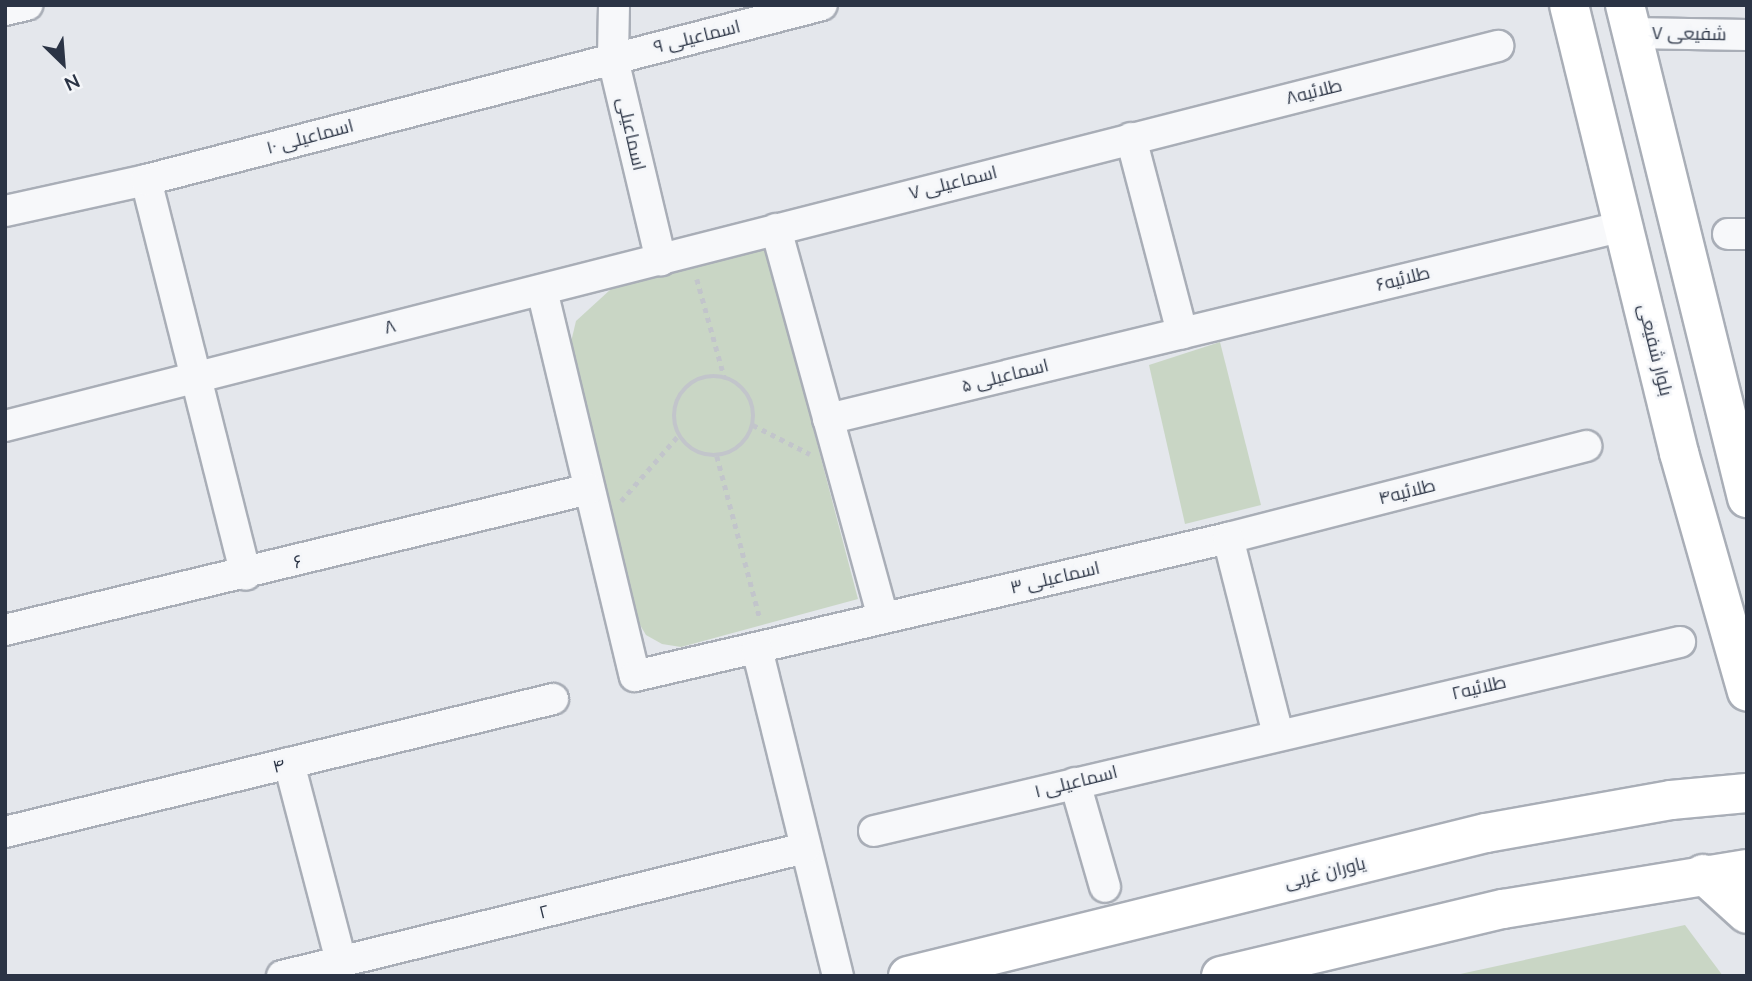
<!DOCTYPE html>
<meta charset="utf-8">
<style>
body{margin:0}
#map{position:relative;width:1752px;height:981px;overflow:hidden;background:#e4e7ec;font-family:"Nunito Sans",Cairo,sans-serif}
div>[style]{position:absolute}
.green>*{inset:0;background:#c9d6c5}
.path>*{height:4.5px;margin-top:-2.25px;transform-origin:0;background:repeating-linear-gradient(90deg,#c2c5cb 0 5px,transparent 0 10px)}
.path>.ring{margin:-2.25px;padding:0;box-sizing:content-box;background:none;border:4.5px solid #c2c5cb;border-radius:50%}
.roads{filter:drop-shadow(2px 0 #a9aeb7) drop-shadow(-2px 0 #a9aeb7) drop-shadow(0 2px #a9aeb7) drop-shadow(0 -2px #a9aeb7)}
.minor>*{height:30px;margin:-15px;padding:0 15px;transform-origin:15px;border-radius:15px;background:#f7f8fa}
.major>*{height:38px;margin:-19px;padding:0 19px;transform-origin:19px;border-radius:19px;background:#fff}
span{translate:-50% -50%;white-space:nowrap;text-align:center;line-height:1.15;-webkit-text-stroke:5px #f4f6f9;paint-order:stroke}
.street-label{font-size:18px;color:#2b3445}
.frame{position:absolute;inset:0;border:7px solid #2b3445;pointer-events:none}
.north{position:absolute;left:28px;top:28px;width:70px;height:70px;-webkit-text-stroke:5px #f4f6f9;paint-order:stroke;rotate:155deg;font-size:19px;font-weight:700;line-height:28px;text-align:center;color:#2b3445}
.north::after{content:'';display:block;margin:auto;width:24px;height:32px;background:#2b3445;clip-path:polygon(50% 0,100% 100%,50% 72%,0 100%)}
</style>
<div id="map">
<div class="green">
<div style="clip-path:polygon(765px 245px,858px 599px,681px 647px,662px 644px,646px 635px,637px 620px,571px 342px,576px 321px,611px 289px)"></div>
<div style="clip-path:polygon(1220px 342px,1261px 505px,1185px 524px,1149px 365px)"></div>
<div style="clip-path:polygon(1685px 925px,1723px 976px,1451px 976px)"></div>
</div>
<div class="path">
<div style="left:697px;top:279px;width:101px;rotate:74.4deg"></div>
<div class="ring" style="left:674px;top:376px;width:75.5px;height:75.5px"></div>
<div style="left:753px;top:425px;width:64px;rotate:27deg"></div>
<div style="left:717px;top:456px;width:169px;rotate:75.2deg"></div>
<div style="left:621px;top:501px;width:86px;rotate:-48.8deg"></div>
</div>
<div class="roads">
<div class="minor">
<div style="left:614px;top:5px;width:54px;rotate:91.1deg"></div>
<div style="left:613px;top:59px;width:207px;rotate:76.6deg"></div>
<div style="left:5px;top:10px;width:23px;rotate:-13deg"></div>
<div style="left:1631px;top:33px;width:116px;rotate:1deg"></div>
<div style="left:1131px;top:138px;width:202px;rotate:75.3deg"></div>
<div style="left:146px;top:180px;width:407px;rotate:75.8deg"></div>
<div style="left:5px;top:211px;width:144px;rotate:-12.4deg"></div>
<div style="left:146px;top:180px;width:698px;rotate:-14.51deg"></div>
<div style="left:776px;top:229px;width:403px;rotate:74.6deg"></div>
<div style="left:1728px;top:234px;width:19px"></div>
<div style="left:542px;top:290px;width:397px;rotate:76.5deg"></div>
<div style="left:635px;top:676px;width:609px;rotate:-13.1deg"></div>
<div style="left:1228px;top:538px;width:370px;rotate:-14.4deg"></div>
<div style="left:828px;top:419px;width:819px;rotate:-13.63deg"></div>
<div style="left:5px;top:426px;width:1541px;rotate:-14.28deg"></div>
<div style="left:1228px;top:538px;width:202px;rotate:75.7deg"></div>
<div style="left:5px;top:630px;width:601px;rotate:-13.57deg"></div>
<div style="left:757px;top:649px;width:337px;rotate:76.1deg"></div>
<div style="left:289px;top:763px;width:205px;rotate:75.3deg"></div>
<div style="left:1075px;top:783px;width:108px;rotate:73.9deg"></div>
<div style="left:874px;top:831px;width:828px;rotate:-13.2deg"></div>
<div style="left:5px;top:832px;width:564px;rotate:-13.64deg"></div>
<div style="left:282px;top:976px;width:538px;rotate:-13.75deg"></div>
</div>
<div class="major">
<div style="left:1569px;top:5px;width:461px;rotate:76.2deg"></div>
<div style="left:1679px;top:453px;width:248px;rotate:74.1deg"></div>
<div style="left:1625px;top:5px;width:508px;rotate:76.1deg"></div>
<div style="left:1703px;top:874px;width:59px;rotate:42.3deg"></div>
<div style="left:908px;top:976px;width:595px;rotate:-13.9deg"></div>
<div style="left:1486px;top:833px;width:188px;rotate:-10.1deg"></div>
<div style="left:1671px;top:800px;width:76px;rotate:-5.3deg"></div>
<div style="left:1221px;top:976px;width:290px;rotate:-13.4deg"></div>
<div style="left:1503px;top:909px;width:247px;rotate:-9.3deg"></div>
</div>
</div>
<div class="street-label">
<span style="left:1689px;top:34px;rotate:1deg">شفیعی ۷</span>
<span style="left:697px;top:37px;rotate:-14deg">اسماعیلی ۹</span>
<span style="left:1314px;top:92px;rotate:-14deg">طلائیه۸</span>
<span style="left:631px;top:134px;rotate:77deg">اسماعیلی</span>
<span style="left:310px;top:137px;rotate:-15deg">اسماعیلی ۱۰</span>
<span style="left:953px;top:183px;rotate:-14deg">اسماعیلی ۷</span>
<span style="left:1403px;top:279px;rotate:-14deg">طلائیه۶</span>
<span style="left:390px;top:327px;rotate:-14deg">۸</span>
<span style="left:1655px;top:350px;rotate:76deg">بلوار شفیعی</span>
<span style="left:1005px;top:376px;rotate:-14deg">اسماعیلی ۵</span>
<span style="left:1407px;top:492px;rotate:-14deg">طلائیه۴</span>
<span style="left:298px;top:562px;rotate:-14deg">۶</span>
<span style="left:1055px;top:578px;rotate:-13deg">اسماعیلی ۳</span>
<span style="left:1479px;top:688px;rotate:-13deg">طلائیه۲</span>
<span style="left:279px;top:766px;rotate:-14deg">۴</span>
<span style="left:1076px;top:782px;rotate:-14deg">اسماعیلی ۱</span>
<span style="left:1325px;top:873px;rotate:-14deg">یاوران غربی</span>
<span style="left:544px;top:912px;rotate:-14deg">۲</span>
</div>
<div class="frame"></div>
<div class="north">N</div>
</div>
